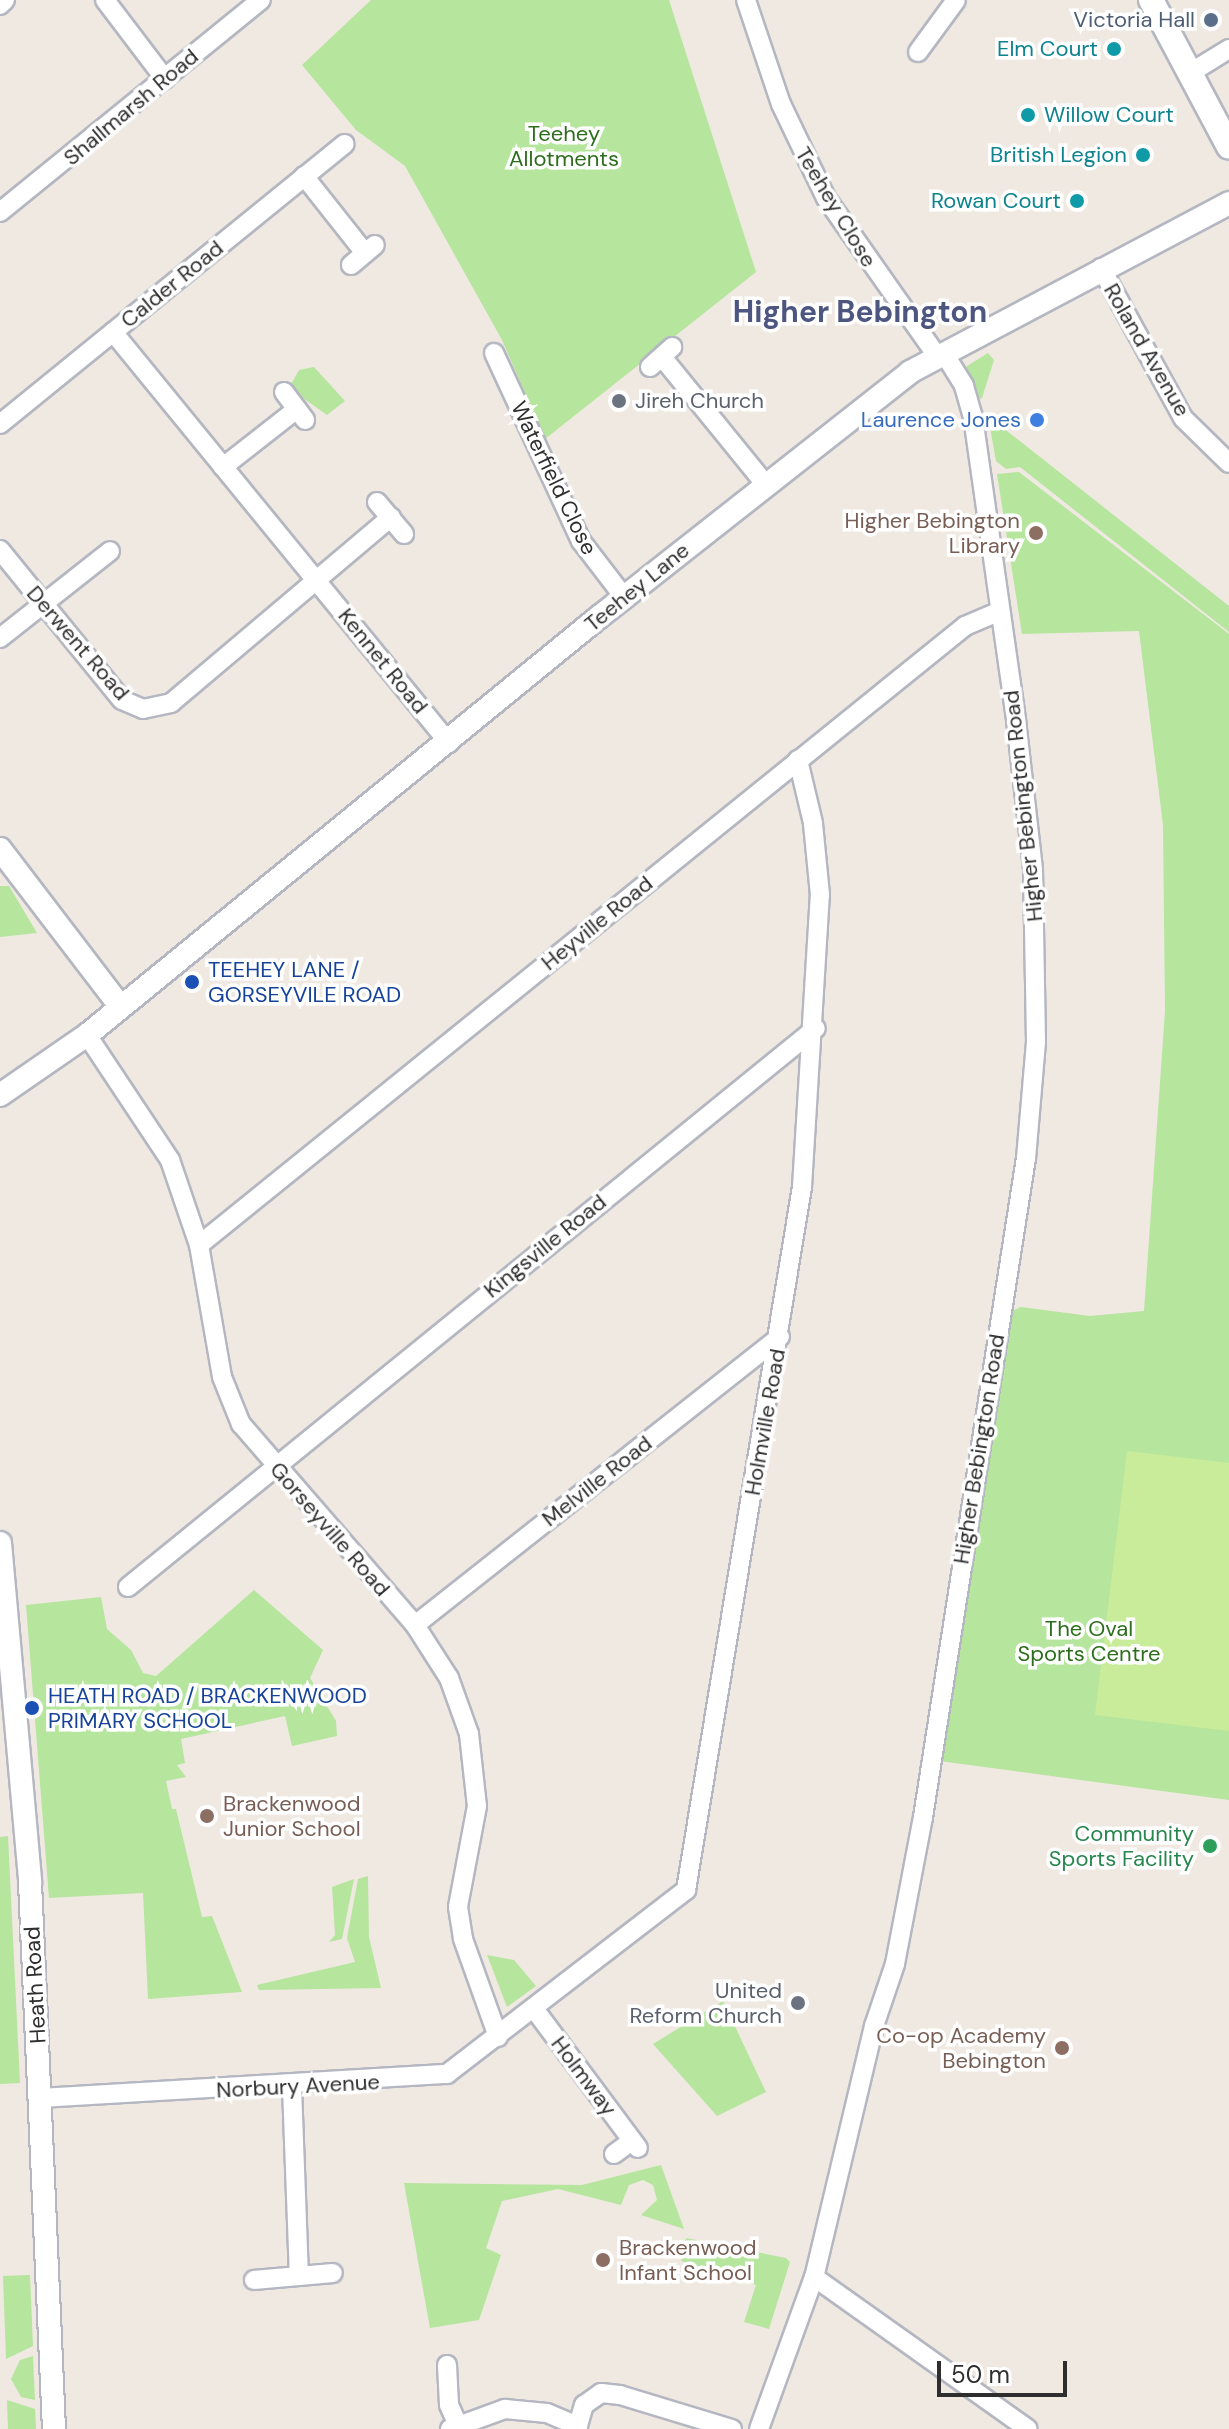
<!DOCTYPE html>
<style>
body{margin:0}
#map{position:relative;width:1229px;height:2429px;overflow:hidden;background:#efe9e1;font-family:"DM Sans",sans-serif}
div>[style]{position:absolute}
.green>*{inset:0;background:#b6e59e}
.pitch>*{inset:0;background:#c9ec9a}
.roads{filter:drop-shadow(2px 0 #b4b7c1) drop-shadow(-2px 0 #b4b7c1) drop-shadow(0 2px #b4b7c1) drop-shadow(0 -2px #b4b7c1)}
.minor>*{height:18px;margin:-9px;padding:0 9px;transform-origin:9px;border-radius:9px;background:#fff}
.tertiary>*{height:22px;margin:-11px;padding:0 11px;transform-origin:11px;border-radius:11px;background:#fff}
.secondary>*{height:24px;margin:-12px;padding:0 12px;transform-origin:12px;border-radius:12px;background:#fff}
.dots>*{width:22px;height:22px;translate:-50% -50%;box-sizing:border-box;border:4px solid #fff;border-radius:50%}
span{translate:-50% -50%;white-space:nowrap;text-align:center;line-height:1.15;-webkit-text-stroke:7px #fff;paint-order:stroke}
.service-label{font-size:22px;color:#4e5e75}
.right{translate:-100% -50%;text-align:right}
.culture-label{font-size:22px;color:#0d838f}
.left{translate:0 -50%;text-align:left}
.street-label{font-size:22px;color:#2e2e2e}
.park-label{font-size:22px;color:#2c6e1b}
.worship-label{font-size:22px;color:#5b616d}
.shop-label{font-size:22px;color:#366cbe}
.education-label{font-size:22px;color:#785e54}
.transit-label{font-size:22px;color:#164399}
.leisure-label{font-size:22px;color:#27864d}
.district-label{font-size:30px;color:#4d5680;font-weight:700}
.scale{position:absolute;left:937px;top:2361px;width:130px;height:36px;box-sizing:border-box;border:4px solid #2e2e2e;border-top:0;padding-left:10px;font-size:24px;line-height:28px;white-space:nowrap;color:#2e2e2e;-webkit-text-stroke:6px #fff;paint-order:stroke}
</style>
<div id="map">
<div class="green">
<div style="clip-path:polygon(371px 0,669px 0,756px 272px,545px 439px,502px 340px,405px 166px,356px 130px,302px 65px)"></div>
<div style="clip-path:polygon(988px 353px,994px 360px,982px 398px,976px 400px,964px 368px)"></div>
<div style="clip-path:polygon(314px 367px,345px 401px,327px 415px,289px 388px,299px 370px)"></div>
<div style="clip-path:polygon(988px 416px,1229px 606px,1229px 632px,1020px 467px,1006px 469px,996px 461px)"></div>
<div style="clip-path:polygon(1019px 472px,1229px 634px,1229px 1800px,932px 1760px,1001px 1316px,1021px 1307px,1090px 1316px,1144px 1311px,1165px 1011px,1163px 825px,1139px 631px,1022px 634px,997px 474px)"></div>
<div style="clip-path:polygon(0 886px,9px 886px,37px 933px,0 937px)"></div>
<div style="clip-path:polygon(254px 1590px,323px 1650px,310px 1678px,336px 1721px,337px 1736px,292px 1746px,285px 1716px,181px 1739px,185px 1763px,177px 1765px,186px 1777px,166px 1781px,172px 1809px,176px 1809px,202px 1917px,212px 1916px,242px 1992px,148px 1999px,143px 1893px,49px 1898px,26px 1605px,101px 1597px,107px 1629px,131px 1650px,143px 1673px,156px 1676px)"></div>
<div style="clip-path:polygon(8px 1836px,20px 2083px,0 2084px,0 1837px)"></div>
<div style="clip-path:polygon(368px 1876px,369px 1937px,381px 1988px,259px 1990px,257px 1985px,355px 1962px,347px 1938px,358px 1879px)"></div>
<div style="clip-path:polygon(354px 1879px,342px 1939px,329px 1942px,335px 1935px,332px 1887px)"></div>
<div style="clip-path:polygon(487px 1955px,514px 1960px,536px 1986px,507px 2007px)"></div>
<div style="clip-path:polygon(723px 2001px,766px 2092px,717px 2116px,653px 2044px)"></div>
<div style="clip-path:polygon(661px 2165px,684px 2229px,641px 2215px,657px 2200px,653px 2185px,643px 2180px,629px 2185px,621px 2205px,558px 2189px,502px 2201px,486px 2248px,501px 2255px,479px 2320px,430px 2328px,404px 2183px,582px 2185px)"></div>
<div style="clip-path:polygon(686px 2238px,786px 2258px,790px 2262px,769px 2329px,744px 2322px,756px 2285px,681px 2261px)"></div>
<div style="clip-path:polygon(30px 2275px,33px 2346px,6px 2359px,3px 2276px)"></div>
<div style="clip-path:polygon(33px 2356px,35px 2400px,21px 2397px,11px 2379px,20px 2360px)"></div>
<div style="clip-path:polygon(7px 2400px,35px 2409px,36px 2429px,8px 2429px)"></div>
</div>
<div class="pitch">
<div style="clip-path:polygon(1127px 1451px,1229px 1463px,1229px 1731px,1095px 1715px)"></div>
</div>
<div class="roads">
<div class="minor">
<div style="left:105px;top:0;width:99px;rotate:52.8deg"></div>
<div style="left:746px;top:0;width:110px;rotate:71.4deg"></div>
<div style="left:781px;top:104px;width:104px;rotate:64.4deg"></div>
<div style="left:826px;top:198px;width:193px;rotate:54.9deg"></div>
<div style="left:0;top:5px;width:7px;rotate:-45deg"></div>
<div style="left:918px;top:52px;width:64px;rotate:-53.8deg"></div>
<div style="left:1190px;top:73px;width:46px;rotate:-31.6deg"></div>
<div style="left:304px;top:176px;width:98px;rotate:51.6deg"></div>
<div style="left:0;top:212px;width:336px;rotate:-39.1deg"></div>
<div style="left:351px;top:265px;width:31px;rotate:-40deg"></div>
<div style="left:1101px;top:268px;width:171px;rotate:61.3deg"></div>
<div style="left:1183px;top:418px;width:64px;rotate:44.4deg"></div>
<div style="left:113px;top:332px;width:531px;rotate:50.73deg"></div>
<div style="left:494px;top:353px;width:207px;rotate:65.2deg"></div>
<div style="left:581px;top:541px;width:71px;rotate:52.5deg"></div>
<div style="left:945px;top:355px;width:36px;rotate:58deg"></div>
<div style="left:964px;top:386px;width:32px;rotate:74deg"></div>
<div style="left:973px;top:417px;width:306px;rotate:81.9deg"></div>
<div style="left:1016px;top:720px;width:151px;rotate:83.5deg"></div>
<div style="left:1033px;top:870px;width:172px;rotate:89deg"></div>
<div style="left:1036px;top:1042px;width:116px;rotate:94.9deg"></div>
<div style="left:1026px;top:1158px;width:667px;rotate:98.88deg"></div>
<div style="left:923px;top:1817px;width:150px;rotate:100.8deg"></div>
<div style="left:895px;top:1964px;width:65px;rotate:108.7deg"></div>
<div style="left:874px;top:2026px;width:258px;rotate:103.4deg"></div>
<div style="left:814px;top:2277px;width:262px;rotate:35.4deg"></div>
<div style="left:662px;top:357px;width:165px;rotate:50.9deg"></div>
<div style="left:650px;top:367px;width:30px;rotate:-42deg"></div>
<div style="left:284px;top:392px;width:35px;rotate:53deg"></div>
<div style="left:0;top:424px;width:444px;rotate:-39.1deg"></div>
<div style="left:223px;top:467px;width:94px;rotate:-38.1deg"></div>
<div style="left:377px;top:502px;width:42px;rotate:49.8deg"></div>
<div style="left:0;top:550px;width:193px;rotate:50.9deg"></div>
<div style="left:122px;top:700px;width:23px;rotate:23deg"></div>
<div style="left:143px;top:709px;width:29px;rotate:-12deg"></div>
<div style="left:171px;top:703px;width:288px;rotate:-40.2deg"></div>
<div style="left:0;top:638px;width:140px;rotate:-38.3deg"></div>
<div style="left:87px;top:1035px;width:150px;rotate:56.4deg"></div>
<div style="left:170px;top:1160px;width:90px;rotate:71.2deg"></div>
<div style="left:199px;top:1245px;width:134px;rotate:80.1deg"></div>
<div style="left:222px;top:1377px;width:51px;rotate:68deg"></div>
<div style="left:241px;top:1424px;width:266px;rotate:49.1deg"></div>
<div style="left:415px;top:1625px;width:63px;rotate:57.3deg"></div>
<div style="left:449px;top:1678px;width:59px;rotate:70.3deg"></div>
<div style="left:469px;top:1734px;width:72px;rotate:83.7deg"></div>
<div style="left:477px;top:1806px;width:103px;rotate:100.7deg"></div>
<div style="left:458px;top:1907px;width:32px;rotate:81deg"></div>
<div style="left:463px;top:1939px;width:104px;rotate:70.3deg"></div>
<div style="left:199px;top:1245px;width:985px;rotate:-38.94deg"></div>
<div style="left:965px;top:626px;width:38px;rotate:-23deg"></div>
<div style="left:128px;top:1587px;width:886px;rotate:-39.09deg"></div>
<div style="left:415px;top:1625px;width:465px;rotate:-38.3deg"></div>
<div style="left:535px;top:2010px;width:172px;rotate:53.3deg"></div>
<div style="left:292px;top:2087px;width:189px;rotate:87.9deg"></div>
<div style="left:41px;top:2098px;width:407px;rotate:-3.4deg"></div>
<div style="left:447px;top:2074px;width:302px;rotate:-37.6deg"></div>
<div style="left:686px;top:1890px;width:713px;rotate:-80.63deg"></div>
<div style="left:802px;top:1187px;width:293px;rotate:-86.5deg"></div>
<div style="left:820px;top:895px;width:72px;rotate:-95.6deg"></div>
<div style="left:813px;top:823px;width:65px;rotate:-103.4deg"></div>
<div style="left:614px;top:2154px;width:22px;rotate:-36deg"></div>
<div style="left:254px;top:2280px;width:79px;rotate:-5.1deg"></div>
<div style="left:447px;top:2365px;width:40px;rotate:87.1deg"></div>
<div style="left:449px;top:2405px;width:22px;rotate:66deg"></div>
<div style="left:450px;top:2429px;width:59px;rotate:-20deg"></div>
<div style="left:505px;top:2409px;width:42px;rotate:5.4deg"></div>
<div style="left:547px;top:2413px;width:34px;rotate:23deg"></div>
<div style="left:577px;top:2429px;width:25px;rotate:-74deg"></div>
<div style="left:584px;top:2405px;width:21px;rotate:-35deg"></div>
<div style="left:601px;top:2393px;width:19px;rotate:6deg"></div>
<div style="left:620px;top:2395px;width:117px;rotate:16.9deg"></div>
<div style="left:759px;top:2429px;width:162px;rotate:-70.1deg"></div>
</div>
<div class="tertiary">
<div style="left:0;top:849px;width:199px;rotate:52.6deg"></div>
<div style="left:0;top:1095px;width:106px;rotate:-34.6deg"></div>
<div style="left:87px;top:1035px;width:661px;rotate:-39.23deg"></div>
<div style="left:599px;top:617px;width:396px;rotate:-38.2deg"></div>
<div style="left:910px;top:372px;width:361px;rotate:-27.9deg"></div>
<div style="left:0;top:1543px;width:340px;rotate:84.9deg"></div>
<div style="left:30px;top:1882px;width:548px;rotate:87.49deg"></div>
</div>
<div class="secondary">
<div style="left:1151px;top:0;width:166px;rotate:62deg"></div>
</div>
</div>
<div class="dots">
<div style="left:1211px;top:20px;background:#5c6f8a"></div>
<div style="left:1114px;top:49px;background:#0f9aa8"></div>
<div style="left:1028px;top:115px;background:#0f9aa8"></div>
<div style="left:1143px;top:155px;background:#0f9aa8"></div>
<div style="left:1077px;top:201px;background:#0f9aa8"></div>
<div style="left:619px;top:401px;background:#6b7280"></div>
<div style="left:1037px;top:420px;background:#3f7fe0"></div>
<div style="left:1036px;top:533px;background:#8d6e63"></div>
<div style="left:192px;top:982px;background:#1a4fb4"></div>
<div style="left:32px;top:1708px;background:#1a4fb4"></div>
<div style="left:207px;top:1816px;background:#8d6e63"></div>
<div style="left:1210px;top:1846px;background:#2e9e5b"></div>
<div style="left:798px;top:2003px;background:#6b7280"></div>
<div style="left:1062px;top:2048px;background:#8d6e63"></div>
<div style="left:603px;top:2260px;background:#8d6e63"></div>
</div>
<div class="service-label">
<span class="right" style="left:1195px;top:20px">Victoria Hall</span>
</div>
<div class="culture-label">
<span class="right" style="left:1098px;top:49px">Elm Court</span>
<span class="left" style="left:1044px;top:115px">Willow Court</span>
<span class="right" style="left:1127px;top:155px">British Legion</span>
<span class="right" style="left:1061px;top:201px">Rowan Court</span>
</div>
<div class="street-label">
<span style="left:131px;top:107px;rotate:-40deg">Shallmarsh Road</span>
<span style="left:836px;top:207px;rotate:59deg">Teehey Close</span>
<span style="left:172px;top:284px;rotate:-39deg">Calder Road</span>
<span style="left:1147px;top:350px;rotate:60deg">Roland Avenue</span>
<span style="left:554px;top:478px;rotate:64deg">Waterfield Close</span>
<span style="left:637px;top:587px;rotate:-39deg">Teehey Lane</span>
<span style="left:78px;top:643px;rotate:49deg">Derwent Road</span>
<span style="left:383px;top:661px;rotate:51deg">Kennet Road</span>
<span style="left:1023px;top:806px;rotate:-96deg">Higher Bebington Road</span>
<span style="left:597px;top:923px;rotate:-39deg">Heyville Road</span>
<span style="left:545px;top:1246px;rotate:-39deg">Kingsville Road</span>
<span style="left:765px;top:1422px;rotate:-80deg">Holmville Road</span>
<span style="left:979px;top:1449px;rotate:-81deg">Higher Bebington Road</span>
<span style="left:597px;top:1481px;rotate:-38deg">Melville Road</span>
<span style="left:330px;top:1529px;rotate:49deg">Gorseyville Road</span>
<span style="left:35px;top:1985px;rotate:-93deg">Heath Road</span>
<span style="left:584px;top:2076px;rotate:53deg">Holmway</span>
<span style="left:298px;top:2086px;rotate:-3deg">Norbury Avenue</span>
</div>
<div class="park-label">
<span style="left:564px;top:146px">Teehey<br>Allotments</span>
<span style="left:1089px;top:1641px">The Oval<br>Sports Centre</span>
</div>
<div class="worship-label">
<span class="left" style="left:635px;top:401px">Jireh Church</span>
<span class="right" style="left:782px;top:2003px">United<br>Reform Church</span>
</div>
<div class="shop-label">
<span class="right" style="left:1021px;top:420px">Laurence Jones</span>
</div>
<div class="education-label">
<span class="right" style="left:1020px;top:533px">Higher Bebington<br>Library</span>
<span class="left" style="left:223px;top:1816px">Brackenwood<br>Junior School</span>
<span class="right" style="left:1046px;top:2048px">Co-op Academy<br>Bebington</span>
<span class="left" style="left:619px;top:2260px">Brackenwood<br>Infant School</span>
</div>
<div class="transit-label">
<span class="left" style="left:208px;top:982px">TEEHEY LANE /<br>GORSEYVILE ROAD</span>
<span class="left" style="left:48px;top:1708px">HEATH ROAD / BRACKENWOOD<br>PRIMARY SCHOOL</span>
</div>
<div class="leisure-label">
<span class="right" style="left:1194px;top:1846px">Community<br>Sports Facility</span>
</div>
<div class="district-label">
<span style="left:860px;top:312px">Higher Bebington</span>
</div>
<div class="scale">50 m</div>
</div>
